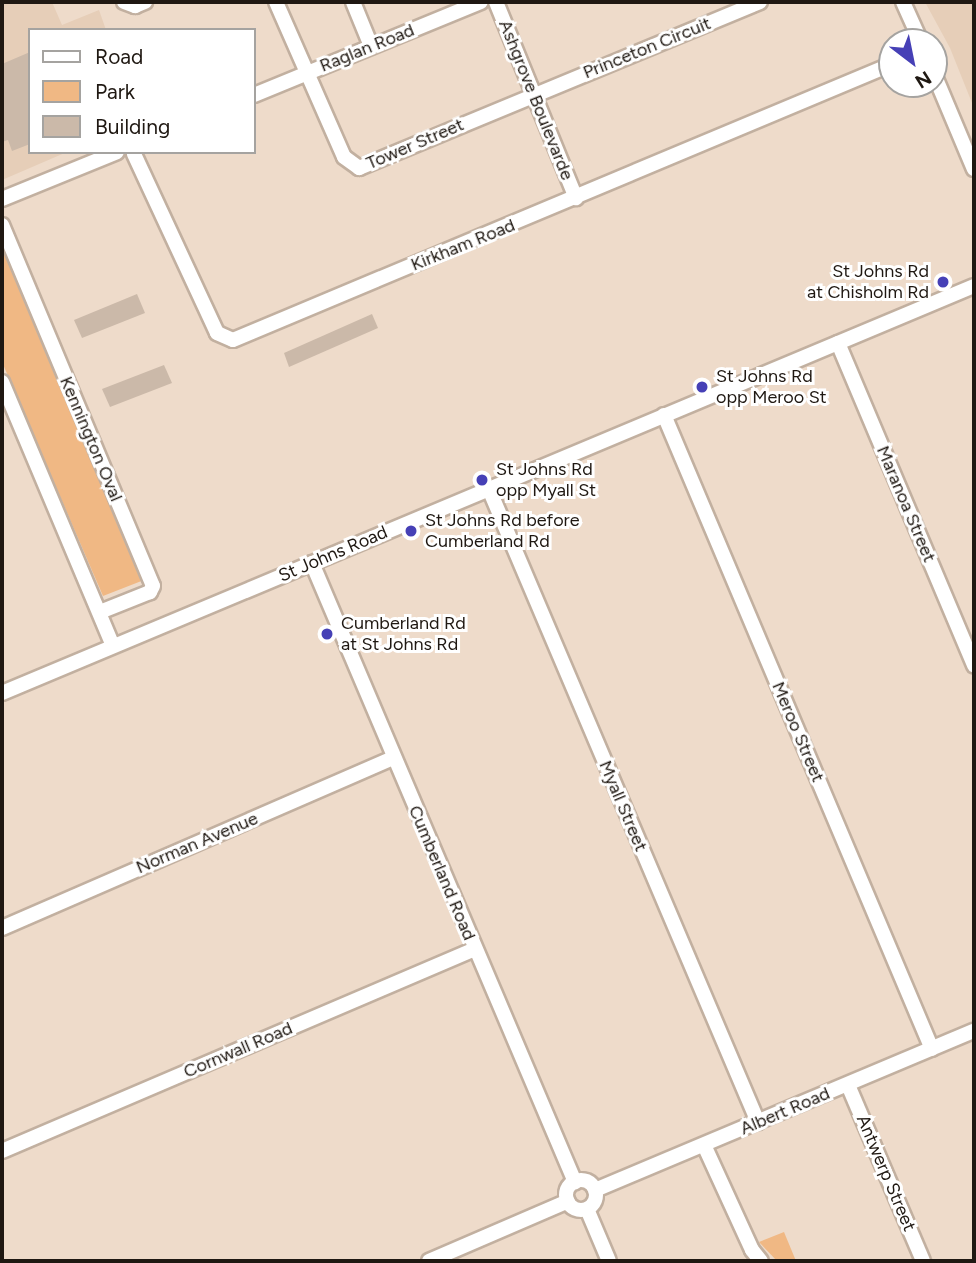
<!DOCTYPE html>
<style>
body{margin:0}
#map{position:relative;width:976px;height:1263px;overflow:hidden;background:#eedbca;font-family:Figtree,sans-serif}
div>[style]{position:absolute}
.built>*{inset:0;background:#e6ceb8}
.green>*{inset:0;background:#f0b884}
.building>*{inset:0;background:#cbb9a9}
.roads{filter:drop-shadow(2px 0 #c2b0a0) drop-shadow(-2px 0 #c2b0a0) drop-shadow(0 2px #c2b0a0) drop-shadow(0 -2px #c2b0a0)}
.minor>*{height:14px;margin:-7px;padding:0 7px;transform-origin:7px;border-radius:7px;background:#fff}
.minor>.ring{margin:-7px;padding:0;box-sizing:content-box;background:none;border:14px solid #fff;border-radius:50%}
.dots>*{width:19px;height:19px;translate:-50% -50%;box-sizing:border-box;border:4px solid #fff;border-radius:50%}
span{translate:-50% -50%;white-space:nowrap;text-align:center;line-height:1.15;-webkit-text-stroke:6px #fff;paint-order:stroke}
.street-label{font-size:18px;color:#1f1812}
.poi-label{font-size:18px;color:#1f1812}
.right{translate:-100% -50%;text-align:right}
.left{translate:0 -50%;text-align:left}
.frame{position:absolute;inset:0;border:4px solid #1f1812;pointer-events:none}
.legend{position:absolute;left:28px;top:28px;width:228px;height:126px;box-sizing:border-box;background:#fff;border:2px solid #a5a3a0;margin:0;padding:9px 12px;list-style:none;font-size:21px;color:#1f1812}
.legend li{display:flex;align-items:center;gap:14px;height:35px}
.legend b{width:35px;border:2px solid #a5a3a0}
.north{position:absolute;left:878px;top:28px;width:70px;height:70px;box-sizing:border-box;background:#fff;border:2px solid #a5a3a0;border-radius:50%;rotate:148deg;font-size:19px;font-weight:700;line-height:28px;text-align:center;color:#1f1812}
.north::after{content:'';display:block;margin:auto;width:24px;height:32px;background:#4640b6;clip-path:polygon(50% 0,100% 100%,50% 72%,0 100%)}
</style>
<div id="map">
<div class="built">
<div style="clip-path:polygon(2px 2px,52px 2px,62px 25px,99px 10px,106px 30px,30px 30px,30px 152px,67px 152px,2px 180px)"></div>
<div style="clip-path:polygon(925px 2px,974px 2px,974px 108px,950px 48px)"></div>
</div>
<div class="green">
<div style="clip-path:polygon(2px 253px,9px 255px,144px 580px,103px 596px,2px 362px)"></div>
<div style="clip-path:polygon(784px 1232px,796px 1261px,777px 1261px,759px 1242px)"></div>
</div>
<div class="building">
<div style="clip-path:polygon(30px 52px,30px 144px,12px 151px,8px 140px,2px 142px,2px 64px)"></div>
<div style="clip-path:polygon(137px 294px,145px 313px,82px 338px,74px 320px)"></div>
<div style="clip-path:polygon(372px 314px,378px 328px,289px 367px,284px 353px)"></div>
<div style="clip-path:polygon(164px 365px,172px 383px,110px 407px,102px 389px)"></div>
</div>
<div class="roads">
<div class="minor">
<div style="left:124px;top:2px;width:12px;rotate:20deg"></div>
<div style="left:135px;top:6px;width:11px;rotate:-22deg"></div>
<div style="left:276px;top:2px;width:169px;rotate:66.3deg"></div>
<div style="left:344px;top:157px;width:19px;rotate:36deg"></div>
<div style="left:359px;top:168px;width:434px;rotate:-22.5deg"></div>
<div style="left:353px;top:2px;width:48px;rotate:67.8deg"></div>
<div style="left:496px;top:2px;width:212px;rotate:67.8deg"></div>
<div style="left:903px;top:2px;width:44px;rotate:65.8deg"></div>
<div style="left:934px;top:74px;width:103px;rotate:67.2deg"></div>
<div style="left:254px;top:95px;width:245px;rotate:-22.3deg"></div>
<div style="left:134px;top:154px;width:197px;rotate:65.1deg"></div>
<div style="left:217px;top:333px;width:17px;rotate:24deg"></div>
<div style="left:233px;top:340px;width:714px;rotate:-22.72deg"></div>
<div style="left:2px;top:199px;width:124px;rotate:-22.2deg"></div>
<div style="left:2px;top:225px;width:391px;rotate:67.3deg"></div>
<div style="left:153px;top:586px;width:7px;rotate:117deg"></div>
<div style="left:150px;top:592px;width:54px;rotate:158.2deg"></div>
<div style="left:838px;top:343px;width:350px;rotate:67.1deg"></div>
<div style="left:2px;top:382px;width:286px;rotate:67.2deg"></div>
<div style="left:664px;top:415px;width:688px;rotate:67.09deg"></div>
<div style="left:489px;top:489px;width:688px;rotate:66.98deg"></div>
<div style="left:312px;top:563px;width:673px;rotate:66.98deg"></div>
<div style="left:2px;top:693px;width:1054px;rotate:-22.72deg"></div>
<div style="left:2px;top:928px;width:426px;rotate:-23.5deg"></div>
<div style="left:848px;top:1085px;width:191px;rotate:66.9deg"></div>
<div style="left:704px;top:1145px;width:115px;rotate:65.4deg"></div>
<div style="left:752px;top:1250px;width:14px;rotate:51deg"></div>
<div style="left:2px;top:1151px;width:514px;rotate:-23.13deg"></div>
<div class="ring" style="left:566px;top:1180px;width:16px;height:16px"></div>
<div style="left:595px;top:1190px;width:411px;rotate:-22.8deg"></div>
<div style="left:587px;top:1209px;width:56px;rotate:67.1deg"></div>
<div style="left:429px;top:1261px;width:151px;rotate:-23.3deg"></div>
</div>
</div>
<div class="dots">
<div style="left:943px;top:282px;background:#4640b6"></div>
<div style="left:702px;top:387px;background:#4640b6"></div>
<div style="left:482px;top:480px;background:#4640b6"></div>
<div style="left:411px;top:531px;background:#4640b6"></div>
<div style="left:327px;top:634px;background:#4640b6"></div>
</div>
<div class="street-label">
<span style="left:367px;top:48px;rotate:-22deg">Raglan Road</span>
<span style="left:647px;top:48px;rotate:-22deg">Princeton Circuit</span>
<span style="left:536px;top:100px;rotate:68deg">Ashgrove Boulevarde</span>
<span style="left:415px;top:144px;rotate:-23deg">Tower Street</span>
<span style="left:463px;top:245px;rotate:-22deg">Kirkham Road</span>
<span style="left:91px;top:439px;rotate:67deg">Kennington Oval</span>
<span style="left:906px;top:504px;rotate:67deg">Maranoa Street</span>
<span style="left:333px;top:554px;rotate:-23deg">St Johns Road</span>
<span style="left:798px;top:732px;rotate:67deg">Meroo Street</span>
<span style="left:623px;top:806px;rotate:67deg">Myall Street</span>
<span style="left:197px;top:843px;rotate:-23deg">Norman Avenue</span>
<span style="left:442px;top:873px;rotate:67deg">Cumberland Road</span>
<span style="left:238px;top:1050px;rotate:-23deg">Cornwall Road</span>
<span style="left:785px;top:1111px;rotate:-23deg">Albert Road</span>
<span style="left:886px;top:1173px;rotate:67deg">Antwerp Street</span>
</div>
<div class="poi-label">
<span class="right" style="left:929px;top:282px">St Johns Rd<br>at Chisholm Rd</span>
<span class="left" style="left:716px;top:387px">St Johns Rd<br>opp Meroo St</span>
<span class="left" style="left:496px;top:480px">St Johns Rd<br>opp Myall St</span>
<span class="left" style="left:425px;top:531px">St Johns Rd before<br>Cumberland Rd</span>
<span class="left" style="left:341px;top:634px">Cumberland Rd<br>at St Johns Rd</span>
</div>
<div class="frame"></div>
<ul class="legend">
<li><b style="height:9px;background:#fff"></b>Road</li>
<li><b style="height:19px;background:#f0b884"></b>Park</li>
<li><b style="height:19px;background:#cbb9a9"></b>Building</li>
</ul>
<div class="north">N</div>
</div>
